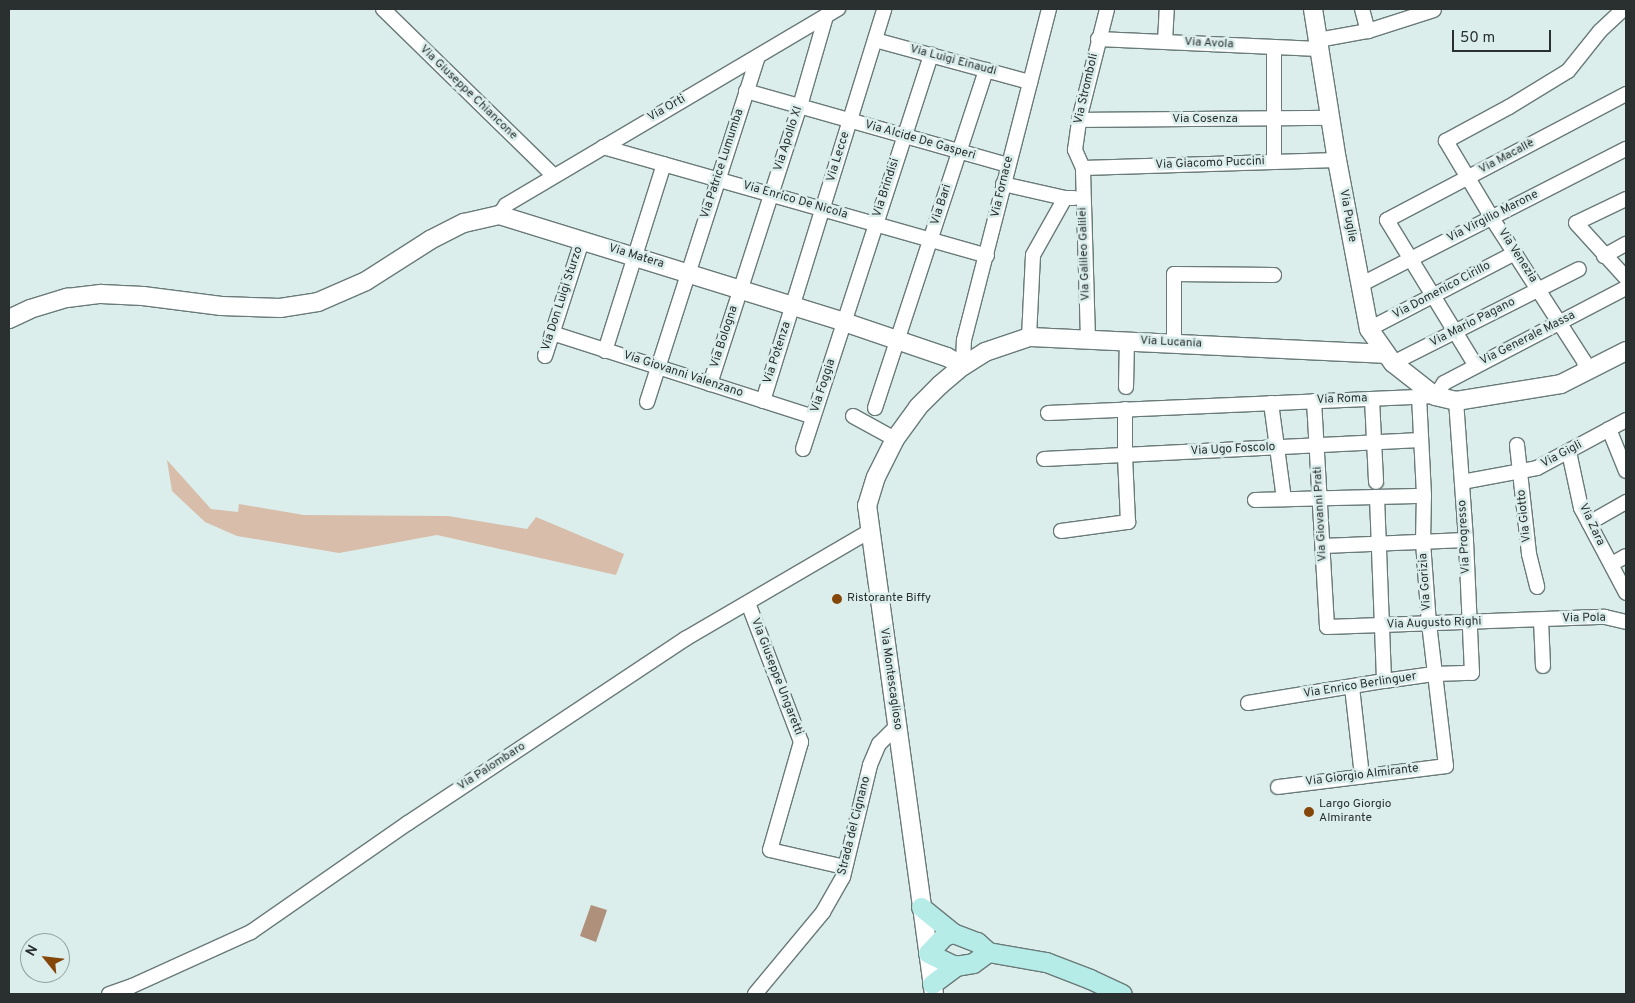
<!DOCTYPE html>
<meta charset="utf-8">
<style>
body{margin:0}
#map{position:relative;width:1635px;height:1003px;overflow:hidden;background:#dbeeeb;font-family:Overpass,sans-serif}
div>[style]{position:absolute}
.green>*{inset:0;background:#d8bdaa}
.water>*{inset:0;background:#af907b}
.roads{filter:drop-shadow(1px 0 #697a78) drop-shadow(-1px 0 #697a78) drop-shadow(0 1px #697a78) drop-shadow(0 -1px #697a78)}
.minor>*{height:14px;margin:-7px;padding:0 7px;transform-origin:7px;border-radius:7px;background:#fff}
.tertiary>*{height:18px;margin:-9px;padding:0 9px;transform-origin:9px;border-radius:9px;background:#fff}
.secondary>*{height:19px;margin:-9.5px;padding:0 9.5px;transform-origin:9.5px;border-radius:9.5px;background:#b6ece8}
.dots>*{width:14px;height:14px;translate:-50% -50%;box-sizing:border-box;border:2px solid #dbeeeb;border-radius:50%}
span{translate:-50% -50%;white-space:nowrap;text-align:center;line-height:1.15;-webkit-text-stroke:5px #dbeeeb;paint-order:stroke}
.street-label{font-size:12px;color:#29302f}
.poi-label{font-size:12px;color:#29302f}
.left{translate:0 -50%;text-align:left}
.frame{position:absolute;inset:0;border:10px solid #29302f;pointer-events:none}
.north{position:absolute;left:20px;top:933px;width:50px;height:50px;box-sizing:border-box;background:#dbeeeb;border:1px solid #94a2a0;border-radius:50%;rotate:299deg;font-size:14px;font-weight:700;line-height:20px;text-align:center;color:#29302f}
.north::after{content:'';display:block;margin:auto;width:18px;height:22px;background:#854709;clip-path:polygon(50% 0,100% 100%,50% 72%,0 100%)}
.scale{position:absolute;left:1452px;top:30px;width:99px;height:22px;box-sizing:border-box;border:2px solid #29302f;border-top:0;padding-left:6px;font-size:15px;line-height:18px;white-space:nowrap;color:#29302f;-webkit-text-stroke:4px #dbeeeb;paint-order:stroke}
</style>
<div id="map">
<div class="green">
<div style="clip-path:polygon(167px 460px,211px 509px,238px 512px,239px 504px,304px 515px,448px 516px,527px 529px,536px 517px,624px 554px,616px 575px,437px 535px,339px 553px,237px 536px,205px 522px,172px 491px)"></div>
</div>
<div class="water">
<div style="clip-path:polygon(591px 905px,607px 910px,596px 942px,580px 936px)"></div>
</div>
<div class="roads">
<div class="minor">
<div style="left:383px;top:9px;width:239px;rotate:44.3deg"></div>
<div style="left:1362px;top:9px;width:23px;rotate:75deg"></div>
<div style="left:1098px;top:39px;width:221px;rotate:2.6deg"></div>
<div style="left:875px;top:40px;width:161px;rotate:15.2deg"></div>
<div style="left:1318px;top:40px;width:51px;rotate:-10.2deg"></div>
<div style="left:1368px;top:31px;width:69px;rotate:-17.7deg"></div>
<div style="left:1165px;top:42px;width:33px;rotate:-87deg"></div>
<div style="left:746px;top:91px;width:272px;rotate:15.8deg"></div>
<div style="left:1079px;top:120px;width:251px;rotate:-0.5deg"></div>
<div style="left:603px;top:147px;width:399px;rotate:15.8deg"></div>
<div style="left:1274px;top:162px;width:115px;rotate:-90deg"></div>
<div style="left:1083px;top:168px;width:254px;rotate:-1.8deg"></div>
<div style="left:1003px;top:184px;width:64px;rotate:12.7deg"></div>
<div style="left:1065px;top:198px;width:9px"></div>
<div style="left:1626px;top:199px;width:55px;rotate:154.4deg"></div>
<div style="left:1576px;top:223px;width:74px;rotate:47.7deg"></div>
<div style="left:499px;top:215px;width:12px;rotate:-55deg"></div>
<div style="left:506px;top:205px;width:386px;rotate:-30.6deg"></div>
<div style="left:1604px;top:256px;width:25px;rotate:-29deg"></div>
<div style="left:1360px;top:285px;width:299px;rotate:-27.1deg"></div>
<div style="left:1369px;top:329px;width:165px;rotate:-27.5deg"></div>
<div style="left:552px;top:333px;width:274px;rotate:17.8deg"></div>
<div style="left:1029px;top:337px;width:82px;rotate:-87.2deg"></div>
<div style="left:1033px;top:255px;width:65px;rotate:-60.7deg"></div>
<div style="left:1088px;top:339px;width:171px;rotate:-91.7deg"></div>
<div style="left:1083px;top:168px;width:20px;rotate:-114deg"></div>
<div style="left:1075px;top:150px;width:30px;rotate:-82deg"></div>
<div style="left:1079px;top:120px;width:114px;rotate:-75.8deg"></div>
<div style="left:1174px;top:344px;width:70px;rotate:-90deg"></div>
<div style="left:1174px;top:274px;width:100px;rotate:0.6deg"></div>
<div style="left:605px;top:351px;width:196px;rotate:-72.5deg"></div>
<div style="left:545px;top:356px;width:121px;rotate:-72.2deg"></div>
<div style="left:1393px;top:363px;width:208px;rotate:-26.8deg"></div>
<div style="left:963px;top:366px;width:26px;rotate:-88deg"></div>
<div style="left:964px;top:340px;width:342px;rotate:-75.6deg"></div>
<div style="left:1476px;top:366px;width:171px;rotate:-121.4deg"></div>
<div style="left:1387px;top:220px;width:270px;rotate:-27.8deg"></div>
<div style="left:1586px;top:373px;width:12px;rotate:-99deg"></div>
<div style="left:1584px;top:361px;width:170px;rotate:-122.8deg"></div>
<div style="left:1492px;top:218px;width:90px;rotate:-120.9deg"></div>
<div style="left:1446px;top:141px;width:72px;rotate:-28.4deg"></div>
<div style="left:1509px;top:107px;width:69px;rotate:-31.4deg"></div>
<div style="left:1568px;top:71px;width:51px;rotate:-51.3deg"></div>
<div style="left:1600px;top:31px;width:33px;rotate:-43deg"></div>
<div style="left:710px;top:384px;width:292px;rotate:-72.1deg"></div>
<div style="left:800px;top:106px;width:94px;rotate:-73.9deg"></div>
<div style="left:1126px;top:387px;width:46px;rotate:-88.8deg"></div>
<div style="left:1372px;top:399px;width:83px;rotate:87.2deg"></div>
<div style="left:763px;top:401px;width:410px;rotate:-72.8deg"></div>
<div style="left:1314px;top:401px;width:226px;rotate:86.7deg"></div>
<div style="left:1327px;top:627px;width:278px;rotate:-2.1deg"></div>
<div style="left:1605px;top:617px;width:22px;rotate:13deg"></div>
<div style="left:647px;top:402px;width:363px;rotate:-72.2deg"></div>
<div style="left:1271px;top:403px;width:97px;rotate:82.3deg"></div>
<div style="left:875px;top:408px;width:356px;rotate:-71.8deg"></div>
<div style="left:1048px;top:413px;width:387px;rotate:-2.5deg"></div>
<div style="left:1435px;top:396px;width:16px;rotate:-55deg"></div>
<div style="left:1444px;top:383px;width:205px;rotate:-27.6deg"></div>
<div style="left:853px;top:416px;width:48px;rotate:28.7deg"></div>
<div style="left:1609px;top:429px;width:45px;rotate:68deg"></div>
<div style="left:1517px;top:445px;width:110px;rotate:83.7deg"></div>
<div style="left:1529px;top:554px;width:34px;rotate:76deg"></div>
<div style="left:803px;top:449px;width:415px;rotate:-72deg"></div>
<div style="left:1569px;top:452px;width:57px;rotate:77.9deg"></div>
<div style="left:1581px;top:508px;width:96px;rotate:62.1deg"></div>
<div style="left:1044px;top:459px;width:377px;rotate:-2.9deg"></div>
<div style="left:1462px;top:482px;width:76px;rotate:-10.6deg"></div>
<div style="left:1537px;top:468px;width:101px;rotate:-28.3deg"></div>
<div style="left:1377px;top:497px;width:184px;rotate:87.8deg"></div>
<div style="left:1255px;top:500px;width:161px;rotate:-1.4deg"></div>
<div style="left:1589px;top:523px;width:43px;rotate:-29.6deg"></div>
<div style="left:1061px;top:531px;width:68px;rotate:-7.7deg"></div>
<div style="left:1128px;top:522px;width:67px;rotate:-92.6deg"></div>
<div style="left:1125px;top:455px;width:46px;rotate:-90deg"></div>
<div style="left:1323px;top:546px;width:143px;rotate:-2.4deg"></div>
<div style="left:1617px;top:561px;width:10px;rotate:-29deg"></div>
<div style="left:748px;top:603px;width:149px;rotate:69.1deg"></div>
<div style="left:801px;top:742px;width:112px;rotate:106deg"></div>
<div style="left:770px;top:850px;width:77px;rotate:12.8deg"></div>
<div style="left:1541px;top:620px;width:46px;rotate:87.5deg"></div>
<div style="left:1352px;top:687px;width:90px;rotate:83.6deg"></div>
<div style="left:1248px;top:703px;width:138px;rotate:-9.2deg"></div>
<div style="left:1384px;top:681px;width:50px;rotate:-8deg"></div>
<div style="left:1434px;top:674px;width:38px;rotate:-2deg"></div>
<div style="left:1472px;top:673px;width:133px;rotate:-92.6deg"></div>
<div style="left:1466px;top:540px;width:139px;rotate:-94.1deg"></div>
<div style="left:1278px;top:787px;width:169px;rotate:-7.1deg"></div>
<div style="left:1446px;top:766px;width:143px;rotate:-96.8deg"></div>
<div style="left:1429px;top:624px;width:82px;rotate:-94.2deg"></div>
<div style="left:1423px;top:542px;width:47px;rotate:-88.8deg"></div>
<div style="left:1424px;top:495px;width:98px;rotate:-92.9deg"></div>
<div style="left:109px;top:994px;width:24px;rotate:-19deg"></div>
<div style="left:132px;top:986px;width:131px;rotate:-24.4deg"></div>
<div style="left:251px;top:932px;width:191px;rotate:-34.8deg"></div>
<div style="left:408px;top:823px;width:333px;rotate:-33.6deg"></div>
<div style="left:685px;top:639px;width:214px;rotate:-30.3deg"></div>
<div style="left:755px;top:994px;width:107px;rotate:-50.3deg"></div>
<div style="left:823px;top:912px;width:40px;rotate:-60.3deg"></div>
<div style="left:843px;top:877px;width:115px;rotate:-76.4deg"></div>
<div style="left:870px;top:765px;width:23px;rotate:-67deg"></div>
<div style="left:879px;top:744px;width:24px;rotate:-45deg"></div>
</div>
<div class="tertiary">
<div style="left:1313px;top:9px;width:153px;rotate:81deg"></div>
<div style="left:1337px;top:160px;width:172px;rotate:79.3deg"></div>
<div style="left:1369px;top:329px;width:42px;rotate:54.8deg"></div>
<div style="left:1393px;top:363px;width:53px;rotate:38.2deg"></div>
<div style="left:1435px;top:396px;width:22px;rotate:13deg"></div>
<div style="left:1456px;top:401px;width:106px;rotate:-9.2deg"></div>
<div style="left:1561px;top:384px;width:73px;rotate:-26.9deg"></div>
<div style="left:9px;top:319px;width:23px;rotate:-25deg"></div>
<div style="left:30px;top:309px;width:39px;rotate:-17deg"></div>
<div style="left:67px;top:298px;width:34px;rotate:-7deg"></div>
<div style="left:101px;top:294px;width:42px;rotate:2.7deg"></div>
<div style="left:143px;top:296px;width:79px;rotate:7.3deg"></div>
<div style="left:221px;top:306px;width:59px;rotate:1.9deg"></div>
<div style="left:280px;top:308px;width:38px;rotate:-9deg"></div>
<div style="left:318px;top:302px;width:52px;rotate:-23.6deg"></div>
<div style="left:366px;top:281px;width:76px;rotate:-32.6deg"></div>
<div style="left:430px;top:240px;width:38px;rotate:-27deg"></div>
<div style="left:464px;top:223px;width:36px;rotate:-13deg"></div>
<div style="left:499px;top:215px;width:361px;rotate:17.2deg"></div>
<div style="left:844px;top:322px;width:109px;rotate:18.8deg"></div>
<div style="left:947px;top:357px;width:18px;rotate:29deg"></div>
<div style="left:934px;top:994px;width:493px;rotate:-97.8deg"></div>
<div style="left:867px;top:506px;width:30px;rotate:-73deg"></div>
<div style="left:876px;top:477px;width:42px;rotate:-63.4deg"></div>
<div style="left:895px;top:439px;width:39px;rotate:-54deg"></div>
<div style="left:918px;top:407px;width:31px;rotate:-45deg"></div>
<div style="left:940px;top:385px;width:30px;rotate:-40deg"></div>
<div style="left:963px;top:366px;width:26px;rotate:-32deg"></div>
<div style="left:985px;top:352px;width:46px;rotate:-18.8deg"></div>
<div style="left:1029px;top:337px;width:356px;rotate:2.7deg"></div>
</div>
<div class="secondary">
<div style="left:921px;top:907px;width:41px;rotate:39.1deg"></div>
<div style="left:953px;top:933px;width:26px;rotate:21deg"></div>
<div style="left:977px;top:942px;width:15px;rotate:42deg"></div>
<div style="left:988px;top:952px;width:59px;rotate:9.8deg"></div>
<div style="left:1046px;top:962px;width:47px;rotate:21.1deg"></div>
<div style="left:1090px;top:979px;width:35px;rotate:25deg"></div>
<div style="left:953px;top:933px;width:9px;rotate:162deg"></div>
<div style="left:944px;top:936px;width:23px;rotate:133deg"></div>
<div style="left:928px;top:953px;width:30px;rotate:26deg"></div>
<div style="left:955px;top:966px;width:18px;rotate:-9deg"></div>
<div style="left:973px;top:963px;width:19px;rotate:-36deg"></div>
<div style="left:932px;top:984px;width:31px;rotate:-37deg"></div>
</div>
</div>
<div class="dots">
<div style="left:837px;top:599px;background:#854709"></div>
<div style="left:1309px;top:812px;background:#854709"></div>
</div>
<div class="street-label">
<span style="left:1209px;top:44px;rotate:3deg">Via Avola</span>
<span style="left:953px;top:61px;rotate:15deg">Via Luigi Einaudi</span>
<span style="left:1087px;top:89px;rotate:-77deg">Via Stromboli</span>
<span style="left:468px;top:93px;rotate:44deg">Via Giuseppe Chiancone</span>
<span style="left:667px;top:109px;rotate:-30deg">Via Orti</span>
<span style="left:1205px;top:120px">Via Cosenza</span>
<span style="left:789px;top:139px;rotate:-72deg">Via Apollo XI</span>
<span style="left:920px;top:141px;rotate:16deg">Via Alcide De Gasperi</span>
<span style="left:839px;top:157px;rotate:-73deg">Via Lecce</span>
<span style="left:1507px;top:157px;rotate:-28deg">Via Macallè</span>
<span style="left:723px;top:164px;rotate:-72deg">Via Patrice Lumumba</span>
<span style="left:1210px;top:164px;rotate:-2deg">Via Giacomo Puccini</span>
<span style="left:1003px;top:187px;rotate:-77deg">Via Fornace</span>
<span style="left:887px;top:188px;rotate:-72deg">Via Brindisi</span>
<span style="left:795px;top:201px;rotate:16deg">Via Enrico De Nicola</span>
<span style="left:942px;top:205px;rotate:-72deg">Via Bari</span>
<span style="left:1347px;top:216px;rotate:80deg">Via Puglie</span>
<span style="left:1493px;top:217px;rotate:-27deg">Via Virgilio Marone</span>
<span style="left:1085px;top:254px;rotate:-92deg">Via Galileo Galilei</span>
<span style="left:1517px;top:256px;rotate:57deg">Via Venezia</span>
<span style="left:636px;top:257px;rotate:17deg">Via Matera</span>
<span style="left:1442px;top:291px;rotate:-28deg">Via Domenico Cirillo</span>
<span style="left:563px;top:299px;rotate:-72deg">Via Don Luigi Sturzo</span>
<span style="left:1473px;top:323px;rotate:-27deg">Via Mario Pagano</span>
<span style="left:725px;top:337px;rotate:-72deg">Via Bologna</span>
<span style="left:1528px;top:339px;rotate:-27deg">Via Generale Massa</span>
<span style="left:1171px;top:343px;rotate:3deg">Via Lucania</span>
<span style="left:778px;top:353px;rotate:-72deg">Via Potenza</span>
<span style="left:683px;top:375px;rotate:18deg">Via Giovanni Valenzano</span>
<span style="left:824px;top:386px;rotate:-72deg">Via Foggia</span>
<span style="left:1342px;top:400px;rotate:-2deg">Via Roma</span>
<span style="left:1233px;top:450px;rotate:-3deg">Via Ugo Foscolo</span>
<span style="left:1562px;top:455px;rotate:-28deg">Via Gigli</span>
<span style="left:1321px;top:514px;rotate:-93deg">Via Giovanni Prati</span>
<span style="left:1525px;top:516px;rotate:-96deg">Via Giotto</span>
<span style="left:1591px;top:525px;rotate:65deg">Via Zara</span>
<span style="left:1465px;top:537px;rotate:-93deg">Via Progresso</span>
<span style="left:1426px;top:582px;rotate:-94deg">Via Gorizia</span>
<span style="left:1584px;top:619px;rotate:-1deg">Via Pola</span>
<span style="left:1434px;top:624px;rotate:-2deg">Via Augusto Righi</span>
<span style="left:776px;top:677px;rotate:69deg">Via Giuseppe Ungaretti</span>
<span style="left:890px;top:679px;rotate:82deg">Via Montescaglioso</span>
<span style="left:1360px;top:686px;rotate:-9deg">Via Enrico Berlinguer</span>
<span style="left:492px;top:767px;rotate:-33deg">Via Palombaro</span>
<span style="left:1362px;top:776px;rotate:-7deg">Via Giorgio Almirante</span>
<span style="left:855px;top:826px;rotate:-76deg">Strada del Cignano</span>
</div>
<div class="poi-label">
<span class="left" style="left:847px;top:599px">Ristorante Biffy</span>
<span class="left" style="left:1319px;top:812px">Largo Giorgio<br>Almirante</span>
</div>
<div class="frame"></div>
<div class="north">N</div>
<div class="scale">50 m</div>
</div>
